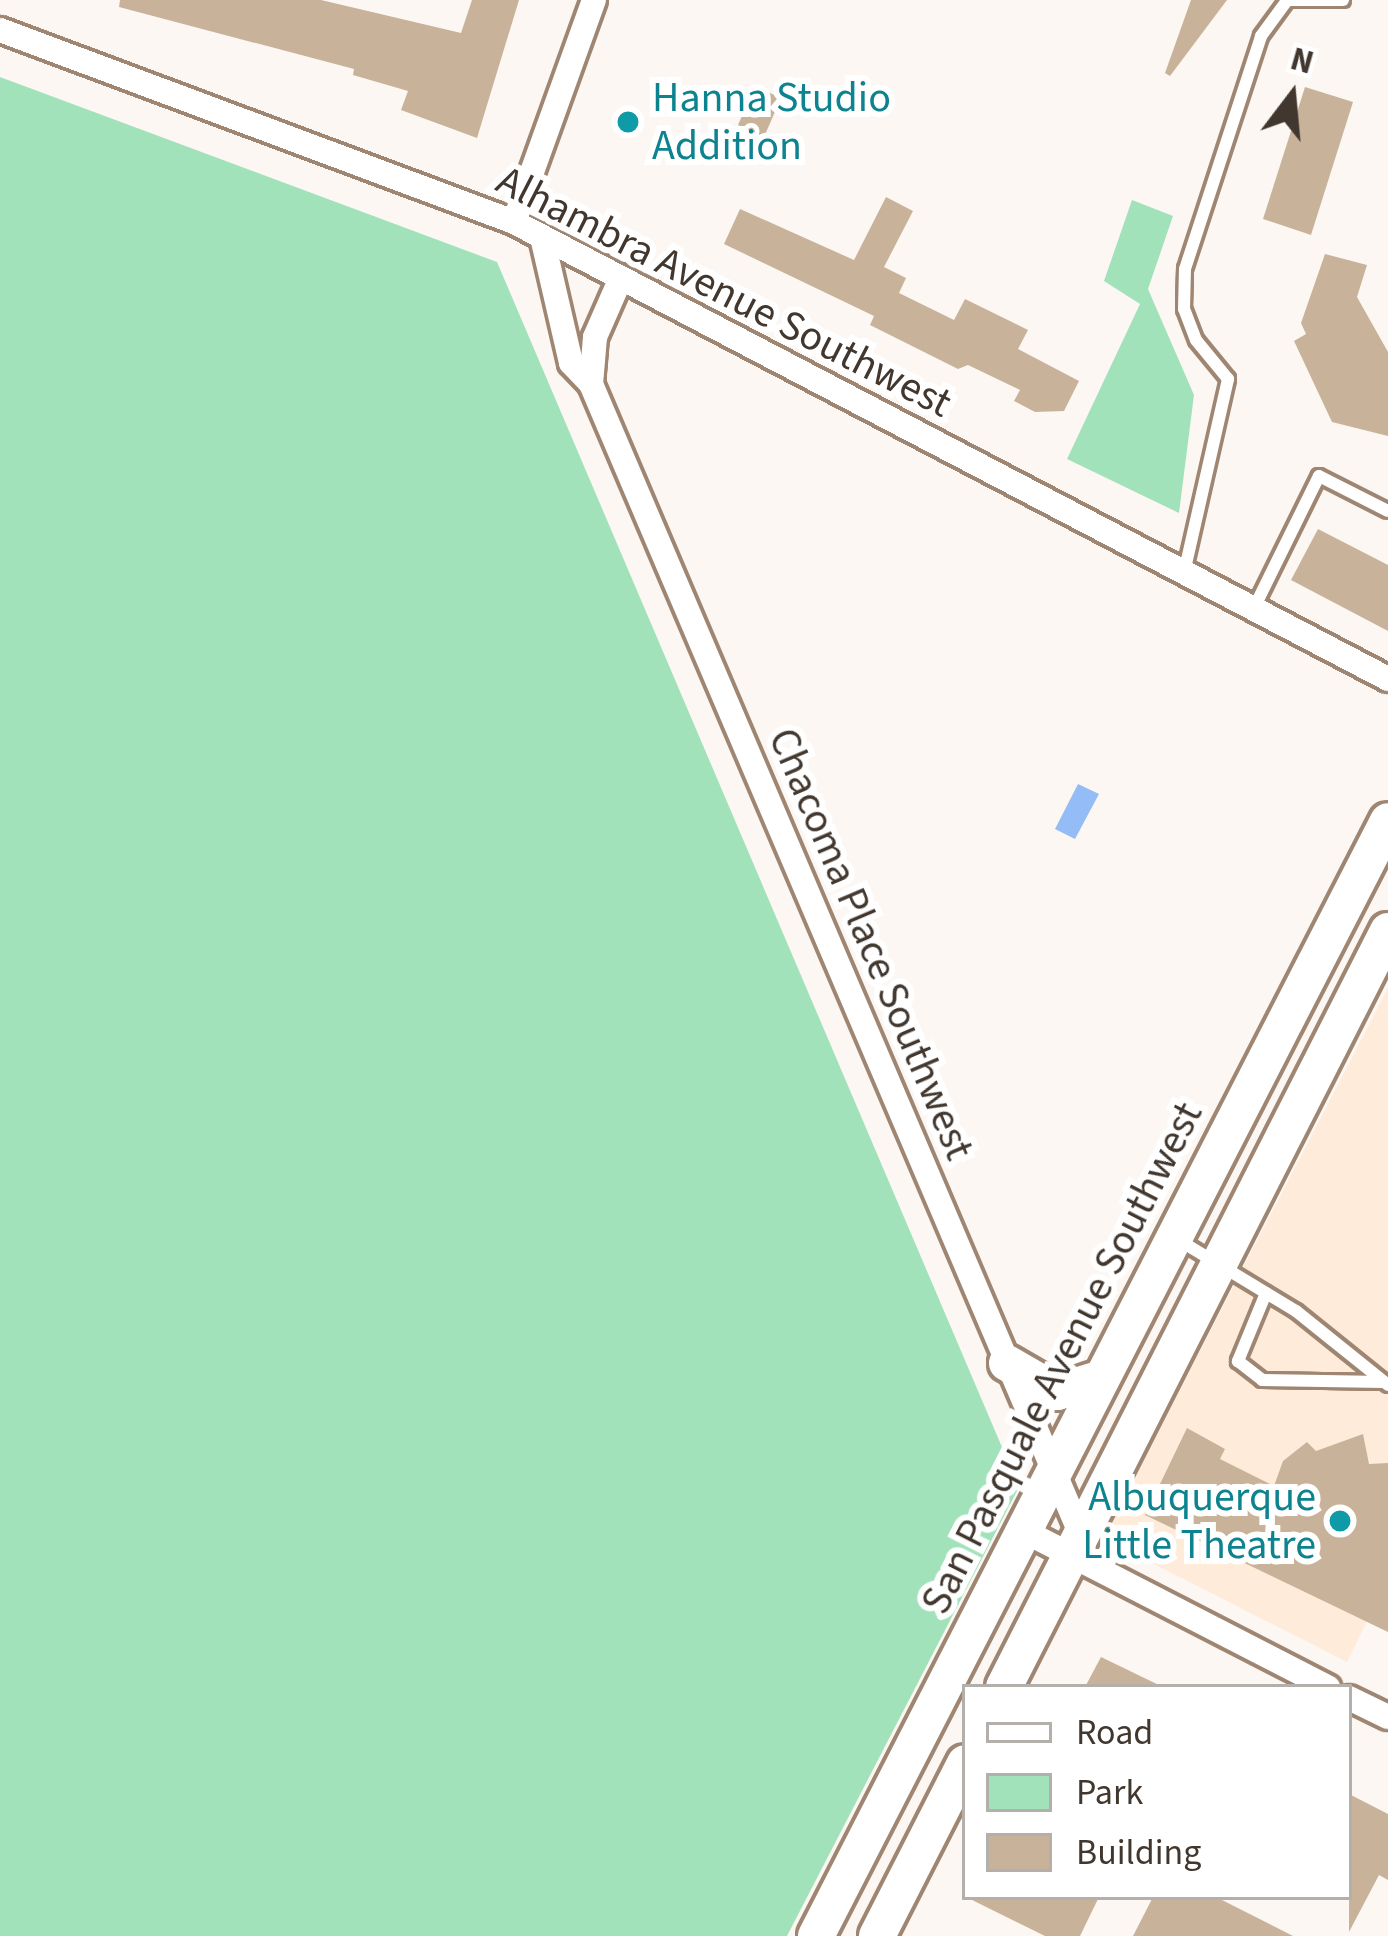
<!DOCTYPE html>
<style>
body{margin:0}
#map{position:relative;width:1388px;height:1936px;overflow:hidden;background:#fcf7f2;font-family:"Source Sans 3",sans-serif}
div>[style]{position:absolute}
.built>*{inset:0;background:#ffebda}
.green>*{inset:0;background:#a2e2bb}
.water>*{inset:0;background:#94bcf6}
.building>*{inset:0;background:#c8b39a}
.roads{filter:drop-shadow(3px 0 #9f8672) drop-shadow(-3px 0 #9f8672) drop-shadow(0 3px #9f8672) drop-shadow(0 -3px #9f8672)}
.lane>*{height:12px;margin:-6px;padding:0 6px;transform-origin:6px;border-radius:6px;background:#fff}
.street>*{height:24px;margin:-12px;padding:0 12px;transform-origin:12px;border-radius:12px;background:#fff}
.secondary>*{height:36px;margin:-18px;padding:0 18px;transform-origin:18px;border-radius:18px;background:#fff}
.dots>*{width:33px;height:33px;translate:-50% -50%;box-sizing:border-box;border:6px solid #fff;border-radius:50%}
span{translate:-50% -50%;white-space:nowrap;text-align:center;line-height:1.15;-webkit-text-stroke:12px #fff;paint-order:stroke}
.culture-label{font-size:42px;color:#0d838f}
.left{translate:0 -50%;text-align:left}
.right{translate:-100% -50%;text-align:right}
.street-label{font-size:42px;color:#41372e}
.legend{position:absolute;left:962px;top:1684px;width:390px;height:216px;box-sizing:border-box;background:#fff;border:3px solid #b3afab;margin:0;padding:15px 21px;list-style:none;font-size:36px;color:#41372e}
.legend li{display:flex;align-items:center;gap:24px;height:60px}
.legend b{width:60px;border:3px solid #b3afab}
.north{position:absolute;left:1232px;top:36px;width:120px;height:120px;-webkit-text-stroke:9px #fff;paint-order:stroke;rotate:16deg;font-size:33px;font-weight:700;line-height:48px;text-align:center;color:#41372e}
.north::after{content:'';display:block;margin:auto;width:42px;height:54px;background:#41372e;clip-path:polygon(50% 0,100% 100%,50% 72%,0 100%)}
</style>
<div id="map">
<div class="built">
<div style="clip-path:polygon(1388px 988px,1388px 1578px,1347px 1662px,1103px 1538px)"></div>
</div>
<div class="green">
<div style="clip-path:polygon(0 77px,497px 262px,1019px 1487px,787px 1936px,0 1936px)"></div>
<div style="clip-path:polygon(1132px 200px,1173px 216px,1148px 289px,1194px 395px,1179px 513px,1067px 459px,1140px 304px,1104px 281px)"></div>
</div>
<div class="water">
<div style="clip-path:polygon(1078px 784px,1099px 794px,1075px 839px,1055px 829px)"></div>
</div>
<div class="building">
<div style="clip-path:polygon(120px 0,321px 0,461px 33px,472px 0,519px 0,477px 138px,401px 110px,408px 91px,353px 75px,354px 69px,119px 7px)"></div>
<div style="clip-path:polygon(1191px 0,1227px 0,1170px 76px,1165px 73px)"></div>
<div style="clip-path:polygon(755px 86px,781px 98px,764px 137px,738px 125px)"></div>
<div style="clip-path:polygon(1305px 87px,1353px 102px,1311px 235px,1263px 219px)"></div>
<div style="clip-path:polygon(886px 197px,913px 211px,884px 267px,906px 278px,899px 293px,954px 320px,965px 299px,1028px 330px,1018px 349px,1079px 381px,1064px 411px,1035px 412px,1014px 401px,1020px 390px,968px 365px,958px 369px,870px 325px,874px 316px,724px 244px,740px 209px,854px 260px)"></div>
<div style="clip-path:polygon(1325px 254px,1367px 265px,1357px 297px,1388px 352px,1388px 436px,1332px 422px,1294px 341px,1306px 334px,1301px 323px)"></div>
<div style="clip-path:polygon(1318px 529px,1388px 565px,1388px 631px,1291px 580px)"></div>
<div style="clip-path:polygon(1187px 1428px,1225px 1449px,1220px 1459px,1274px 1486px,1283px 1461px,1307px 1442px,1316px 1451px,1363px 1434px,1369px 1464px,1388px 1463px,1388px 1632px,1145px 1515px)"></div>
<div style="clip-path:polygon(1101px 1657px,1163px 1687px,1085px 1687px)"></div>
<div style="clip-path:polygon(1349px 1794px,1388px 1814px,1388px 1880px,1379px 1875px,1349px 1932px)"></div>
<div style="clip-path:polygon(966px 1897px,1099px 1897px,1080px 1936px,1045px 1936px)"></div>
<div style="clip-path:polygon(1153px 1897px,1216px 1897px,1293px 1936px,1133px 1936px)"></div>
</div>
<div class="roads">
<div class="lane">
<div style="left:1287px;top:0;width:56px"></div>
<div style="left:1184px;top:573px;width:199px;rotate:-77.2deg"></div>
<div style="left:1228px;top:379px;width:50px;rotate:-129.4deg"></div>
<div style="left:1196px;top:340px;width:33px;rotate:-111deg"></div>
<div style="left:1184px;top:309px;width:40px;rotate:-88.6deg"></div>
<div style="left:1185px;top:269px;width:245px;rotate:-71.9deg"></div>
<div style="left:1261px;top:36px;width:42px;rotate:-53.7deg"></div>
<div style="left:1254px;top:608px;width:147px;rotate:-63.8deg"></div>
<div style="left:1319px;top:476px;width:77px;rotate:26.9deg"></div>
<div style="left:1177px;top:1239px;width:139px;rotate:31.2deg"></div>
<div style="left:1296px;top:1311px;width:118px;rotate:38.8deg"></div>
<div style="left:1266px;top:1293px;width:74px;rotate:112.4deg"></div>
<div style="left:1238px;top:1361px;width:31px;rotate:38deg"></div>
<div style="left:1262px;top:1380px;width:122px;rotate:0.9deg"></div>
</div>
<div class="street">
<div style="left:0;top:30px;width:549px;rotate:20.48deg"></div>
<div style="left:514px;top:222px;width:986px;rotate:27.6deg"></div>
<div style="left:514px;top:222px;width:236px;rotate:-70.2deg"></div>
<div style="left:542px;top:237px;width:129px;rotate:77deg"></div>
<div style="left:571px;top:363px;width:29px;rotate:46deg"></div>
<div style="left:591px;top:384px;width:1251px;rotate:66.94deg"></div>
<div style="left:591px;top:384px;width:47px;rotate:-85.1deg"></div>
<div style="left:595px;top:337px;width:62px;rotate:-66.3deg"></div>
<div style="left:1024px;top:1531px;width:342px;rotate:27.2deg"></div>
<div style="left:1349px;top:1698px;width:43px;rotate:26deg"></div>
</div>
<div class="secondary">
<div style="left:1007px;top:1363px;width:58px;rotate:30.1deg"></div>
<div style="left:1057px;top:1392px;width:47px;rotate:-17.3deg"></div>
<div style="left:1004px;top:1687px;width:848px;rotate:-63.07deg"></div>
<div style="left:816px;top:1936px;width:1253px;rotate:-62.84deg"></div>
<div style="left:877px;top:1936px;width:194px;rotate:-63deg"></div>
</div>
</div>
<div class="dots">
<div style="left:628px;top:122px;background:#0f9aa8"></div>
<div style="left:1340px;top:1521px;background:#0f9aa8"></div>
</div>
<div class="culture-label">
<span class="left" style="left:652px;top:122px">Hanna Studio<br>Addition</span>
<span class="right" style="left:1316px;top:1521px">Albuquerque<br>Little Theatre</span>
</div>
<div class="street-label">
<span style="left:724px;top:292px;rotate:27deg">Alhambra Avenue Southwest</span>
<span style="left:871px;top:944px;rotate:67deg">Chacoma Place Southwest</span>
<span style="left:1062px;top:1358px;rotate:-63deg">San Pasquale Avenue Southwest</span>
</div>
<ul class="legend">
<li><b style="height:15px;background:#fff"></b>Road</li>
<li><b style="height:33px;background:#a2e2bb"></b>Park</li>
<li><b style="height:33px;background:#c8b39a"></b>Building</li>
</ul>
<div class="north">N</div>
</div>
